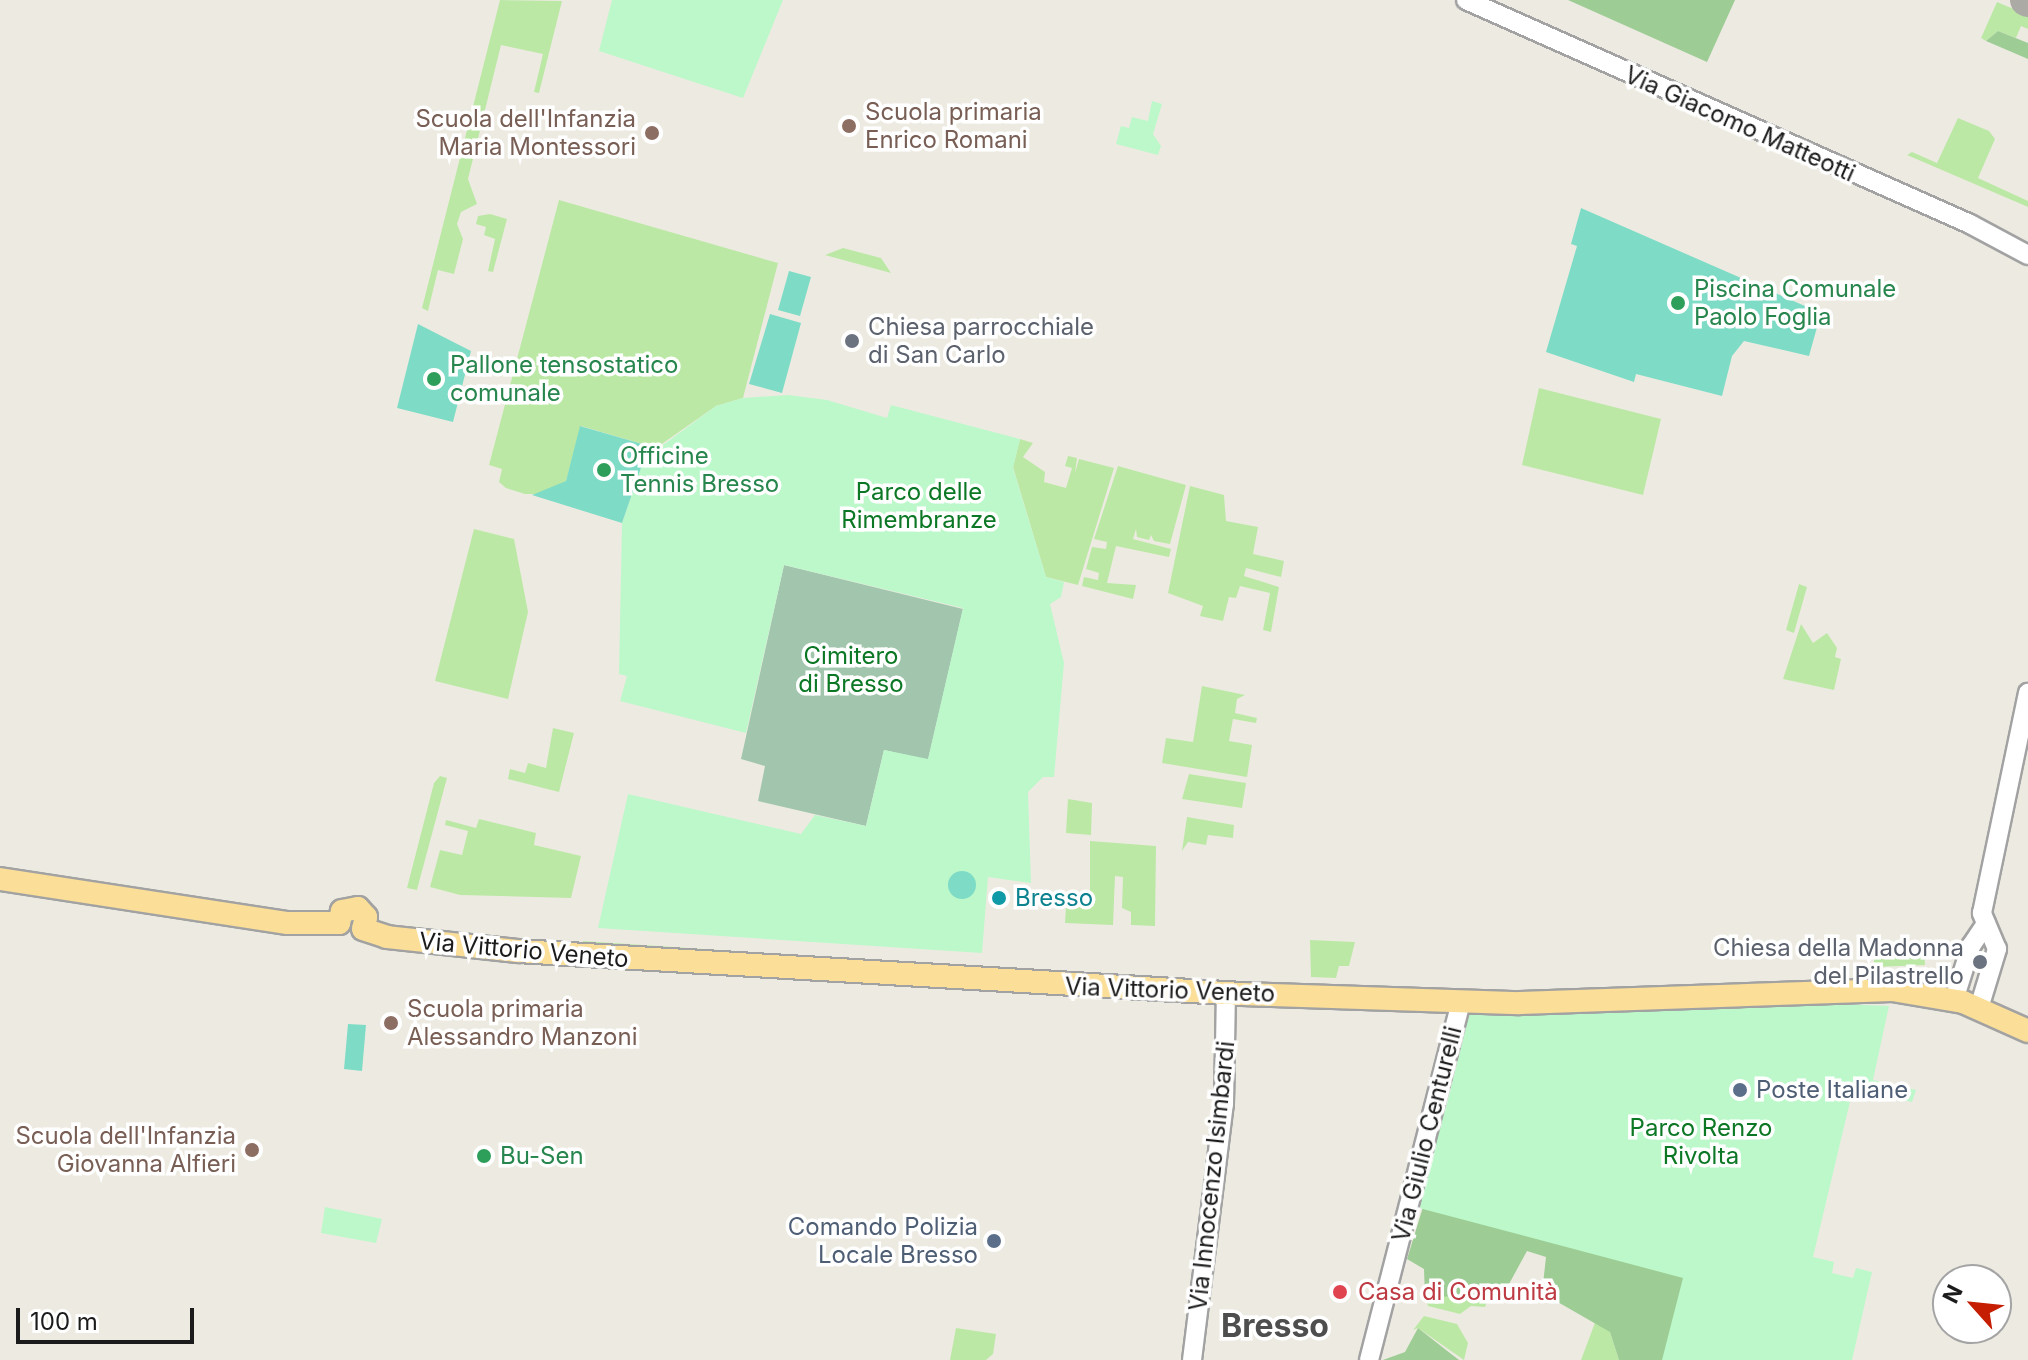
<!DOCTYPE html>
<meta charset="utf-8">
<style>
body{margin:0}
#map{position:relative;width:2028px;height:1360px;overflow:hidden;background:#edebe1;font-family:Inter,sans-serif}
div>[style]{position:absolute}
.grass>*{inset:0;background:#bce8a6}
.forest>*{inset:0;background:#9dcc95}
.cemetery>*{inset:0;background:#a2c6ad}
.park>*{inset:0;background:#bcf8ca}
.pitch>*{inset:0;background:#7edcc6}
.round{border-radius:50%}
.taxiway>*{height:32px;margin:-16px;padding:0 16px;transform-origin:16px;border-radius:16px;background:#abaaa5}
.roads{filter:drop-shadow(2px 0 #a2a2a2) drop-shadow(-2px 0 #a2a2a2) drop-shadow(0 2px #a2a2a2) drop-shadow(0 -2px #a2a2a2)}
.minor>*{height:18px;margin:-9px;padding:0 9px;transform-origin:9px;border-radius:9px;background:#fff}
.major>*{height:22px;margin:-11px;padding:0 11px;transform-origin:11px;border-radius:11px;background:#fbdf98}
.dots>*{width:22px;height:22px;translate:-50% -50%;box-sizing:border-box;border:4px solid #fff;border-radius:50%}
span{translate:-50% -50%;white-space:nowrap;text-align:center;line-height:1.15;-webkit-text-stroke:7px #fff;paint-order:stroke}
.education-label{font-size:24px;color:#785e54}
.left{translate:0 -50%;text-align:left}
.right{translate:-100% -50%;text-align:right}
.street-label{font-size:24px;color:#1b1b1b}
.leisure-label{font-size:24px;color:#27864d}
.worship-label{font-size:24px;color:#5b616d}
.park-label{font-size:24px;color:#0c7724}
.culture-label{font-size:24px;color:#0d838f}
.service-label{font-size:24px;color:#4e5e75}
.health-label{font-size:24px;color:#be3a42}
.district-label{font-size:32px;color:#4e4e4e;font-weight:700}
.north{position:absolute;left:1932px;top:1264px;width:80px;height:80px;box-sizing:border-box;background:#fff;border:2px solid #a4a4a4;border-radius:50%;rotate:297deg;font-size:22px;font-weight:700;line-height:32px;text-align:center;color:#1b1b1b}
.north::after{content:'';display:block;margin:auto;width:28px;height:36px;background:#c51e02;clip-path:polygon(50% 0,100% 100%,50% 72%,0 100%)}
.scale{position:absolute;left:16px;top:1308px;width:178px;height:36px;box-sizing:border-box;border:4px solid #1b1b1b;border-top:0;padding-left:10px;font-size:24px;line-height:28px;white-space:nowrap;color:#1b1b1b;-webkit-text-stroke:6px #fff;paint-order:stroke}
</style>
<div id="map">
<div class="grass">
<div style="clip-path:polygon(500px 0,562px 1px,539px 93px,534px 92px,543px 54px,501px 45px,468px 179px,477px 204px,461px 212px,457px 224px,463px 239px,454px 274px,438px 270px,428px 311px,422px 308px)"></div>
<div style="clip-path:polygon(1997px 2px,2028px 15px,2028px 29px,2021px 26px,2016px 38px,1998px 31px,1986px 41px,1981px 38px)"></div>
<div style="clip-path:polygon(1958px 118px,1989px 131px,1995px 139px,1978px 178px,2028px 201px,2028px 207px,1907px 155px,1912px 152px,1937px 163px)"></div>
<div style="clip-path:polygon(559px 200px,778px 263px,743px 398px,716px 406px,656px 448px,581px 426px,566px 481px,544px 494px,525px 494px,506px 488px,499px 482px,502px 469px,489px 465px)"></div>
<div style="clip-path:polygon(490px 214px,507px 219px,493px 272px,488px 271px,495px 239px,484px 235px,486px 227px,476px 224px,478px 216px)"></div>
<div style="clip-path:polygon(843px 248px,881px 258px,891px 273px,825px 255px)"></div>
<div style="clip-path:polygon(1539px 388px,1661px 419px,1643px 495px,1522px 465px)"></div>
<div style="clip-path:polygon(1020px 439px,1033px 443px,1023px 457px,1045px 472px,1044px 482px,1066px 488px,1072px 468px,1065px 466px,1068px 456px,1077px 458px,1075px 473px,1079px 459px,1114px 468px,1078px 585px,1046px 577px,1013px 467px)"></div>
<div style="clip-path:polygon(1118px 466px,1186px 485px,1170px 544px,1154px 541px,1151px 535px,1149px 540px,1137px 537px,1136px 529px,1133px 539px,1171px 549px,1169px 557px,1116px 546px,1107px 583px,1136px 585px,1133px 599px,1082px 586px,1084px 577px,1098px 580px,1099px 573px,1086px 569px,1092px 547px,1106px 549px,1107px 542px,1094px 539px)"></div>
<div style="clip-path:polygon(1190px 486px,1224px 495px,1226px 521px,1258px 527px,1253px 554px,1284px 561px,1281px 577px,1246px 568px,1244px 576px,1279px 587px,1271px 632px,1263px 630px,1270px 593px,1240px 586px,1236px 598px,1229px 597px,1223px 621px,1200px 616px,1203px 606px,1168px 593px)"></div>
<div style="clip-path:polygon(474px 529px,514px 539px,528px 612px,508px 699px,435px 681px)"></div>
<div style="clip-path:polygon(1799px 584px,1807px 587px,1794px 633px,1786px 630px)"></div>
<div style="clip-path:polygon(1801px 624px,1813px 643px,1827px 633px,1837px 648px,1835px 657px,1841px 659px,1834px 690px,1783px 679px)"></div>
<div style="clip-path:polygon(1202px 686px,1245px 695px,1237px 699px,1235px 713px,1257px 718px,1256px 723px,1233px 719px,1229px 741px,1252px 745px,1247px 777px,1162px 763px,1166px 738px,1193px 742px)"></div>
<div style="clip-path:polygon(553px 728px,574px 733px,559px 792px,508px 779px,510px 769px,525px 773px,528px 763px,546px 768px)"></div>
<div style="clip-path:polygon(1189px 774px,1246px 783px,1242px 808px,1182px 799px)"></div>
<div style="clip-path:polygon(440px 776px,447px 778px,411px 912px,417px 890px,407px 888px,434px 783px)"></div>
<div style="clip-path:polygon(1068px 799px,1092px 803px,1091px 835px,1066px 833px)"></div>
<div style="clip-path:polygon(1187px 817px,1234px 825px,1233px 838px,1208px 835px,1206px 845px,1188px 842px,1182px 851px)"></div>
<div style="clip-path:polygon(479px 819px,536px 833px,534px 845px,581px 856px,571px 898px,460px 895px,430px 887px,440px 850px,462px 855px,468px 831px,445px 825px,446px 820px,476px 828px)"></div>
<div style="clip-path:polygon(1090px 841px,1156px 846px,1155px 926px,1131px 925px,1131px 912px,1122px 908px,1123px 877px,1115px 876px,1113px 925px,1065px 923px,1066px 907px,1090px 907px)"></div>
<div style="clip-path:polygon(1310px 940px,1355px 942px,1349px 966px,1339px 966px,1336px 978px,1311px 977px)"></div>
<div style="clip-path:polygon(583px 941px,792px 955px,792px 962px,583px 948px)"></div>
<div style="clip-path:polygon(1924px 951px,1925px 965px,1874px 967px,1874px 954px)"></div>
<div style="clip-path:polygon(1490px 1293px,1485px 1307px,1471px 1306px,1460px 1314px,1428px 1306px,1425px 1297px)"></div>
<div style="clip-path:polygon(1424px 1316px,1457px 1324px,1468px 1343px,1464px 1360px,1418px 1328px,1413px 1330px)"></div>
<div style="clip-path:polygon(1596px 1320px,1610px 1332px,1619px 1360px,1581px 1360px)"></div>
<div style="clip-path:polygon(956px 1328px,996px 1334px,993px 1354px,986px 1360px,950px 1360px)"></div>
</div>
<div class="forest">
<div style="clip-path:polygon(1568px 0,1735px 0,1707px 62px)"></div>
<div style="clip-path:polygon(1998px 31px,2028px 43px,2028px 59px,1986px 41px)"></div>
<div style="clip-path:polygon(1423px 1207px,1693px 1278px,1690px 1360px,1619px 1360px,1610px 1332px,1542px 1293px,1546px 1257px,1527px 1251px,1503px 1295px,1425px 1297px,1424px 1269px,1407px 1259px)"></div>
<div style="clip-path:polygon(1418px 1328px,1446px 1350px,1459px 1360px,1383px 1360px,1405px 1352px)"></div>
</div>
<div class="cemetery">
<div style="clip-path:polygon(784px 565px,963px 609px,928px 760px,884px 750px,866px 826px,758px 801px,765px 766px,741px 759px)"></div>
</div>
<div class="park">
<div style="clip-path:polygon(612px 0,783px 0,743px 98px,599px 51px)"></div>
<div style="clip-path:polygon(1152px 101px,1162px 104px,1153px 134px,1161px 146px,1158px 155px,1116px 144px,1121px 126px,1129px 128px,1132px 117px,1148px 121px)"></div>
<div style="clip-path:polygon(788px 395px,827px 400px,887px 418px,891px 405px,1020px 439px,1013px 468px,1046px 577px,1064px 582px,1061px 597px,1050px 604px,1064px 663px,1054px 777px,1043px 777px,1028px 792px,1031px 883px,988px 877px,982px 953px,598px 928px,628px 794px,801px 834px,815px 815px,866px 826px,884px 750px,928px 759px,963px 608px,784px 565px,746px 733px,620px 701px,627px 676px,619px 674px,622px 523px,644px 459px,716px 406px,743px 398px)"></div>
<div style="clip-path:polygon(1819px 1003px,1889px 1006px,1873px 1080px,1916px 1090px,1912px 1102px,1853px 1089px,1813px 1257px,1834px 1262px,1832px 1273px,1853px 1278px,1856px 1268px,1872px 1272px,1852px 1360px,1662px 1360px,1683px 1278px,1419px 1208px,1466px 1012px)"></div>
<div style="clip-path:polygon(325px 1207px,382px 1219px,376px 1243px,321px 1233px)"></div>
</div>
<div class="pitch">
<div style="clip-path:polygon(1581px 208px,1821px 313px,1809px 356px,1744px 341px,1732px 356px,1722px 396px,1636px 374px,1634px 382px,1546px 352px,1577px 246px,1571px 244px)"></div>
<div style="clip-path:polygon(789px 271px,811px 277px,800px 316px,778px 310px)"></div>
<div style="clip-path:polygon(770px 314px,801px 323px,782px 393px,749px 384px)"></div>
<div style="clip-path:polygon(418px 324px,471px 351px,453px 422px,397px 408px)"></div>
<div style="clip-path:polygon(580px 426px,656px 448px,644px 459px,622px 523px,532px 495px,566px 481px)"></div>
<div class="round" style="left:948px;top:871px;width:28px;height:28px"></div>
<div style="clip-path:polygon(348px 1024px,366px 1025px,362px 1071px,344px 1069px)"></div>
</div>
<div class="taxiway">
<div style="left:2026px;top:0;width:2px;rotate:27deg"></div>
</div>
<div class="roads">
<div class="minor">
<div style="left:1466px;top:0;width:552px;rotate:23.96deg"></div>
<div style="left:1970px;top:224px;width:66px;rotate:28.1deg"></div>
<div style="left:1954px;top:1000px;width:57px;rotate:-72.5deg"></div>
<div style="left:1971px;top:946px;width:27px;rotate:-56deg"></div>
<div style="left:1979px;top:1008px;width:62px;rotate:-73deg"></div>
<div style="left:1997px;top:949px;width:39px;rotate:-113deg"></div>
<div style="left:1982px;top:913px;width:225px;rotate:-78.2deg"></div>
<div style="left:1192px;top:1360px;width:258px;rotate:-82.9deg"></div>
<div style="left:1224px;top:1104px;width:112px;rotate:-89deg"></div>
<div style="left:1369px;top:1360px;width:371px;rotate:-75.6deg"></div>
</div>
<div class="major">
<div style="left:0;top:879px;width:291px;rotate:8.7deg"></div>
<div style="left:288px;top:923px;width:51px"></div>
<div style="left:339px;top:923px;width:12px;rotate:-76deg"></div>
<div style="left:342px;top:911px;width:16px;rotate:-11deg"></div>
<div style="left:358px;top:908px;width:12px;rotate:48deg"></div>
<div style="left:366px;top:917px;width:12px;rotate:104deg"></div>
<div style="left:363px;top:929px;width:25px;rotate:18deg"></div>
<div style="left:387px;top:937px;width:132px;rotate:6.1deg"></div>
<div style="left:518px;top:951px;width:725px;rotate:3.4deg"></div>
<div style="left:1242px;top:994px;width:278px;rotate:1.9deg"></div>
<div style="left:1520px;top:1003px;width:372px;rotate:-2deg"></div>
<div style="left:1892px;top:990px;width:72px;rotate:9.6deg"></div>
<div style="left:1963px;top:1002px;width:71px;rotate:24deg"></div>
</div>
</div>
<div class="dots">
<div style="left:849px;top:126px;background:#8d6e63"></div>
<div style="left:652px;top:133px;background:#8d6e63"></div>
<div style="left:1678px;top:303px;background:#2e9e5b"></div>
<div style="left:852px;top:341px;background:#6b7280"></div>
<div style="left:434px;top:379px;background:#2e9e5b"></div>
<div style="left:604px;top:470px;background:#2e9e5b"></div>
<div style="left:999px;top:898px;background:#0f9aa8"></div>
<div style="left:1980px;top:962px;background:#6b7280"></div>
<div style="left:391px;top:1023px;background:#8d6e63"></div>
<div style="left:1740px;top:1090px;background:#5c6f8a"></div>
<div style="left:252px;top:1150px;background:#8d6e63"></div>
<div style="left:484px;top:1156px;background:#2e9e5b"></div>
<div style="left:994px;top:1241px;background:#5c6f8a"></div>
<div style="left:1340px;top:1292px;background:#e0444e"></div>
</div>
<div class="education-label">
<span class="left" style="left:865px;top:126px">Scuola primaria<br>Enrico Romani</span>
<span class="right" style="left:636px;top:133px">Scuola dell'Infanzia<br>Maria Montessori</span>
<span class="left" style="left:407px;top:1023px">Scuola primaria<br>Alessandro Manzoni</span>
<span class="right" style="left:236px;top:1150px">Scuola dell'Infanzia<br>Giovanna Alfieri</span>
</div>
<div class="street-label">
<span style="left:1740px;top:124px;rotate:24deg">Via Giacomo Matteotti</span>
<span style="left:524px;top:950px;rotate:5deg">Via Vittorio Veneto</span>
<span style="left:1170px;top:990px;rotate:2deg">Via Vittorio Veneto</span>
<span style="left:1427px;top:1134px;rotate:-76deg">Via Giulio Centurelli</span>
<span style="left:1212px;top:1176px;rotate:-84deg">Via Innocenzo Isimbardi</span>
</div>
<div class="leisure-label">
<span class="left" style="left:1694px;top:303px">Piscina Comunale<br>Paolo Foglia</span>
<span class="left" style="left:450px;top:379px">Pallone tensostatico<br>comunale</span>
<span class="left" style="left:620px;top:470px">Officine<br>Tennis Bresso</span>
<span class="left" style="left:500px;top:1156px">Bu-Sen</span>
</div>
<div class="worship-label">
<span class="left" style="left:868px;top:341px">Chiesa parrocchiale<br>di San Carlo</span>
<span class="right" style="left:1964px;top:962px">Chiesa della Madonna<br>del Pilastrello</span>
</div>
<div class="park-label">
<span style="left:919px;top:506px">Parco delle<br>Rimembranze</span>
<span style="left:851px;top:670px">Cimitero<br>di Bresso</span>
<span style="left:1701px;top:1142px">Parco Renzo<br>Rivolta</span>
</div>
<div class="culture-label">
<span class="left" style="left:1015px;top:898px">Bresso</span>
</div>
<div class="service-label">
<span class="left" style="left:1756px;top:1090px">Poste Italiane</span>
<span class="right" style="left:978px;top:1241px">Comando Polizia<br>Locale Bresso</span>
</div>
<div class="health-label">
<span class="left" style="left:1358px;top:1292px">Casa di Comunità</span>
</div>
<div class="district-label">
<span style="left:1275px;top:1326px">Bresso</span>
</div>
<div class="north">N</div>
<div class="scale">100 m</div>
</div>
